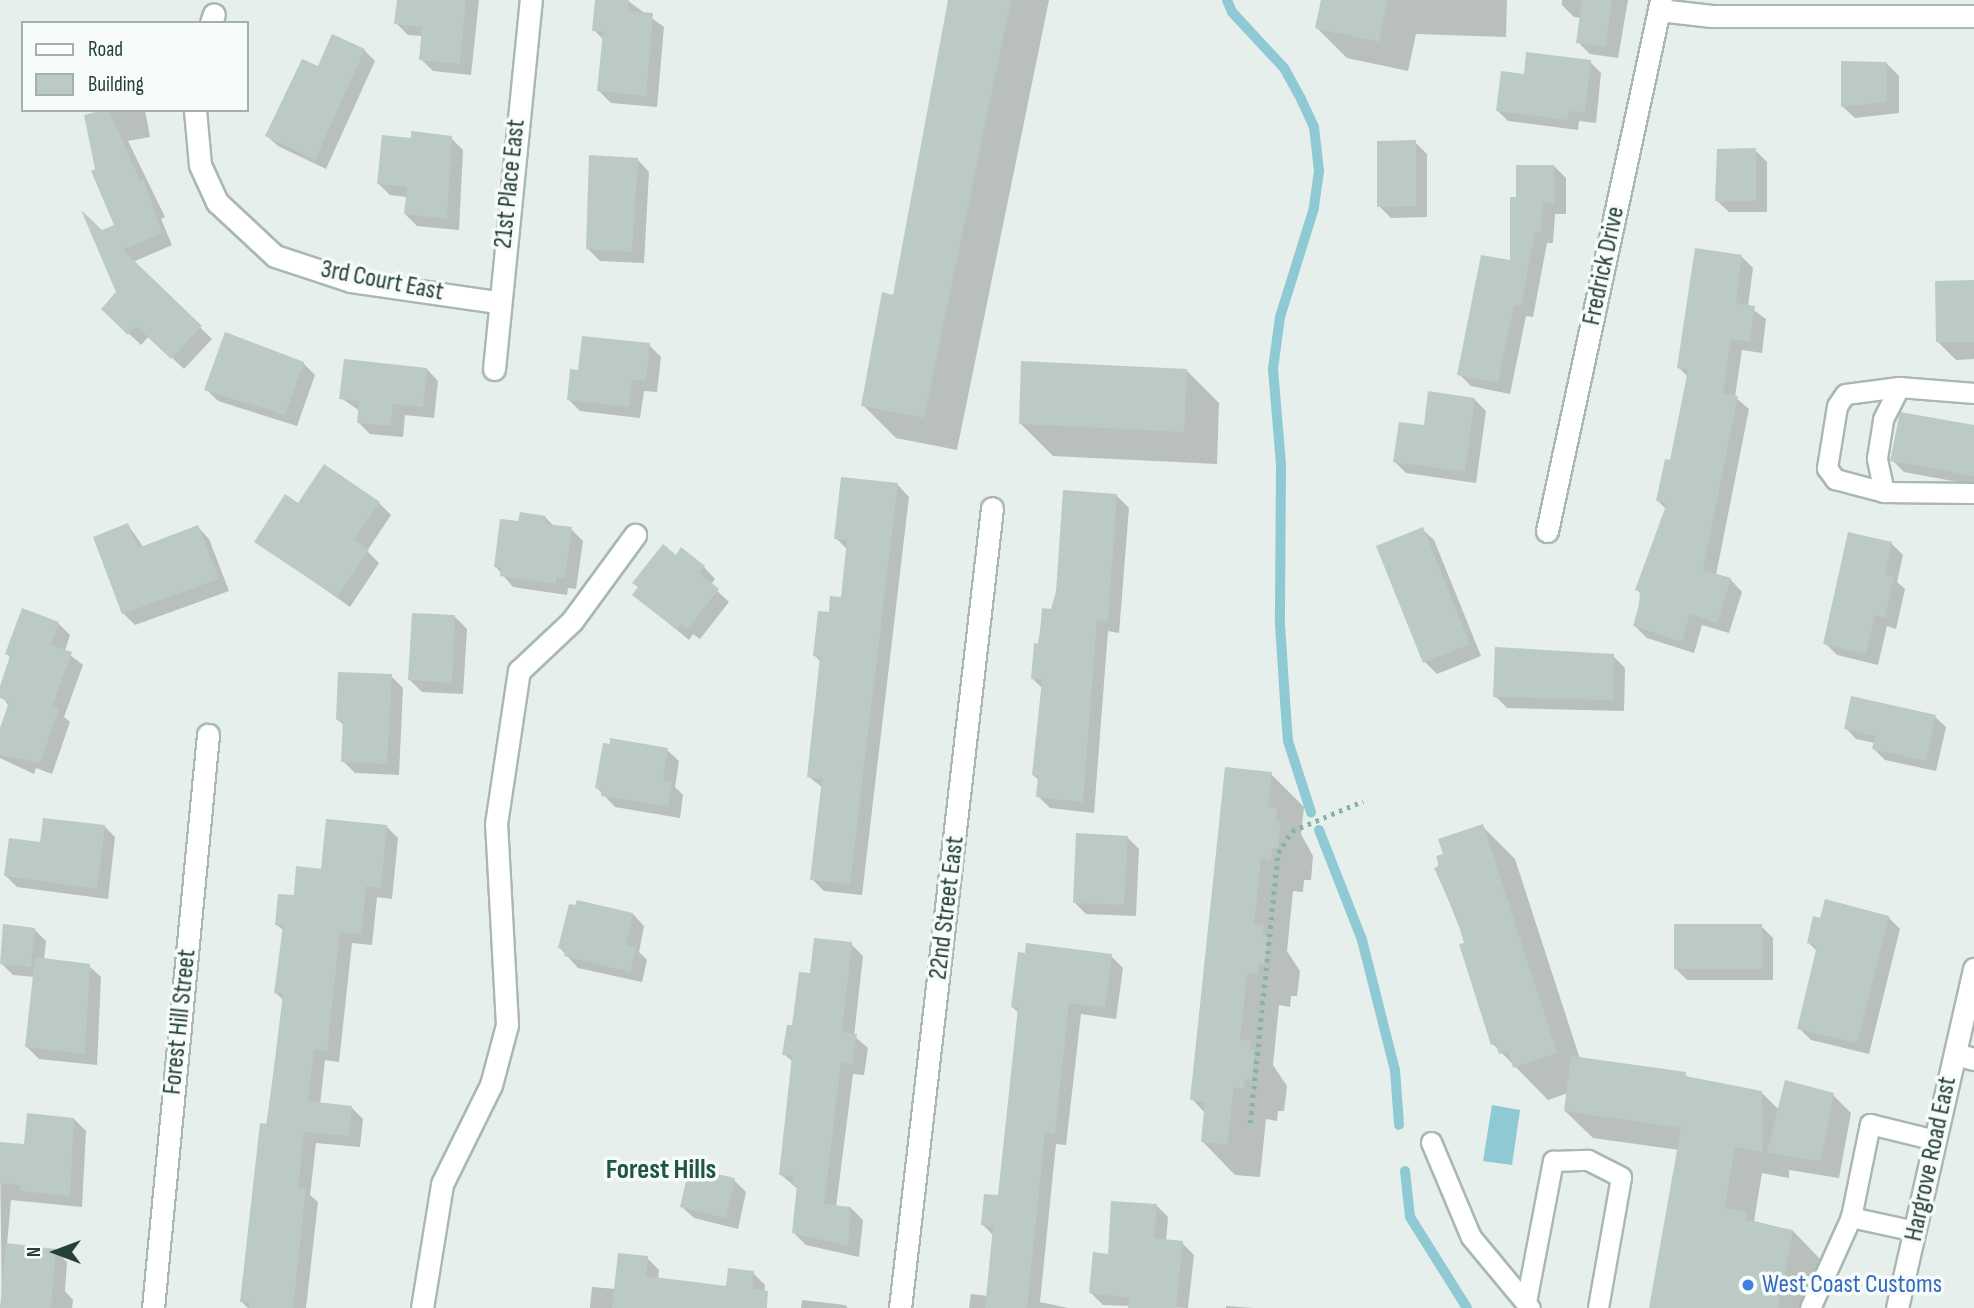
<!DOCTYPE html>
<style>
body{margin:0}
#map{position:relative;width:1974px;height:1308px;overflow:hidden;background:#e6efeb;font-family:"Sofia Sans Condensed",sans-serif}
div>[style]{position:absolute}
.water>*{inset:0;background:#8ec9d4}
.shadow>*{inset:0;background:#0003}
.stream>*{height:10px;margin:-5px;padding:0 5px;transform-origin:5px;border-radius:5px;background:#8ec9d4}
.building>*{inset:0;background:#bbcac4}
.path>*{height:4.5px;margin-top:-2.25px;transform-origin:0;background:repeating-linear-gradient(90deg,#86b3a5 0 3.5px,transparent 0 8.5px)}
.roads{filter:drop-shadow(2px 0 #a8b8b2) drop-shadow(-2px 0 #a8b8b2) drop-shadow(0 2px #a8b8b2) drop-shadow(0 -2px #a8b8b2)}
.service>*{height:19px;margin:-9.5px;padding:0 9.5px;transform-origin:9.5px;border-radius:9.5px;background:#fff}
.minor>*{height:21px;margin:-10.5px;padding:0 10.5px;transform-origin:10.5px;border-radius:10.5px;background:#fff}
.secondary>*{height:21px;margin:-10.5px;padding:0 10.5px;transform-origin:10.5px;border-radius:10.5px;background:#fff}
.dots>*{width:19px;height:19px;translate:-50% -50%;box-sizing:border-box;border:4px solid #f7fbf9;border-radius:50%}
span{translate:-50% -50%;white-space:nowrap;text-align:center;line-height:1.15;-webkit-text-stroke:7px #f7fbf9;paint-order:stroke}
.street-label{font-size:26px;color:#24423a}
.shop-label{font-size:26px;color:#366cbe}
.left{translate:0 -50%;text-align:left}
.neighbourhood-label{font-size:28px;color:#1f5548;font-weight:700}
.legend{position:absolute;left:21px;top:21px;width:228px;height:91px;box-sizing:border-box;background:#f7fbf9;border:2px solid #a3b1ad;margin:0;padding:9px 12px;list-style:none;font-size:21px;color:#24423a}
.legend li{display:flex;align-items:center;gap:14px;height:35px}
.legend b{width:35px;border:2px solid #a3b1ad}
.north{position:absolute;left:21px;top:1217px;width:70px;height:70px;-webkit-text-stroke:5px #f7fbf9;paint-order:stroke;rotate:270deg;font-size:19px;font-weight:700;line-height:28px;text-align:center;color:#24423a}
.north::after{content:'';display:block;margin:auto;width:24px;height:32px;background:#24423a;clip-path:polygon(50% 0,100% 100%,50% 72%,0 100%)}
</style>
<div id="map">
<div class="water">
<div style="clip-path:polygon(1492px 1105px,1520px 1110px,1512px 1165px,1483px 1161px)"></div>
</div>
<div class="shadow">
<div style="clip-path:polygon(399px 0,479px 0,471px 75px,433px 71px,421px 59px,423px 36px,408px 35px,396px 23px)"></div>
<div style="clip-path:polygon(597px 0,628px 1px,664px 27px,657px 107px,611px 103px,599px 91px,604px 40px,594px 30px)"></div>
<div style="clip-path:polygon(952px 0,1049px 0,957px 450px,896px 438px,863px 405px,895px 297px)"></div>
<div style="clip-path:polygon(1323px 0,1507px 0,1506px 37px,1416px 34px,1408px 71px,1347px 58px,1317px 28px)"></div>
<div style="clip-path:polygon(1562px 0,1628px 0,1618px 58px,1590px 54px,1578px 42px,1581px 18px,1574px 17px,1562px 5px)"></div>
<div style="clip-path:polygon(364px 50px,375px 61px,326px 169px,278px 146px,267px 136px,319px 69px)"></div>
<div style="clip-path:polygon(1590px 62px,1601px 73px,1596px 123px,1579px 121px,1578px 130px,1508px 121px,1497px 110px,1525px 76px)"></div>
<div style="clip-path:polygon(1887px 64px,1899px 76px,1899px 113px,1855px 118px,1843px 107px)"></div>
<div style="clip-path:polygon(98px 110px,145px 110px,150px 137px,128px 141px,165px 217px,161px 219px,172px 245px,133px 262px,212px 339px,184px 369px,149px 336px,141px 345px,103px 309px,119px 293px,102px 232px,117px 226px,97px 171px)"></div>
<div style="clip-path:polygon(451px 138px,463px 150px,459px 230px,417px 226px,405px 214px,407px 197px,390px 195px,378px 183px,412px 140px)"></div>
<div style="clip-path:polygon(1415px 142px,1427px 154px,1427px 217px,1391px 218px,1379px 206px)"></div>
<div style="clip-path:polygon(1755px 150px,1767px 162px,1767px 212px,1729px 212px,1717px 201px)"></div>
<div style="clip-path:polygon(638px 160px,649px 172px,644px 263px,600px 261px,588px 249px)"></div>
<div style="clip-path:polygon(1554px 166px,1566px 178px,1566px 214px,1555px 214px,1553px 243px,1547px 243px,1533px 317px,1526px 316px,1510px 394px,1471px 386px,1459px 374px,1511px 263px,1518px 199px)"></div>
<div style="clip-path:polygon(1741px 256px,1753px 268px,1748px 306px,1766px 319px,1762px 353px,1742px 350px,1735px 397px,1749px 409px,1716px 575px,1731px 580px,1742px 592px,1729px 633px,1702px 625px,1694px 653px,1647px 638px,1635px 626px,1641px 594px,1637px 590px,1666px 509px,1658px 501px,1671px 462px,1688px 377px,1679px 368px)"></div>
<div style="clip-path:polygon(1974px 282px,1974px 359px,1956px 360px,1938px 342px)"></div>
<div style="clip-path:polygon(649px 345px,661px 357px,657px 392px,644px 391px,640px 418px,580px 411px,568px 399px,580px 372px)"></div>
<div style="clip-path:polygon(303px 363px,315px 375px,297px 426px,218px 401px,206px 389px)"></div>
<div style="clip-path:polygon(427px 369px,438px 381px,434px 418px,405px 415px,403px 437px,370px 434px,358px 422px,360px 411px,341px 398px)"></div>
<div style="clip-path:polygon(1186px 370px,1219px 403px,1217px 464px,1053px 456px,1020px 423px)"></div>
<div style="clip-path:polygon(1474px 399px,1486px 411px,1476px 483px,1406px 473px,1394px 461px,1425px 427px)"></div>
<div style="clip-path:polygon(1974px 427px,1974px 485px,1904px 472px,1892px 460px)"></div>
<div style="clip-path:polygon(898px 485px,909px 497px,862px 895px,824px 891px,812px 879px,823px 788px,808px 776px,821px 662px,815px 656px,830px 614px,843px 599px,848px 550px,836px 538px)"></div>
<div style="clip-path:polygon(1117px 496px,1129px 508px,1119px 633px,1108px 631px,1094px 813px,1050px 808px,1038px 796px,1039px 780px,1033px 775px,1043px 689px,1032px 678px,1044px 610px,1052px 611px)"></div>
<div style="clip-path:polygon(379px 503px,391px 515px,367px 551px,379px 563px,350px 607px,256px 541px,299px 505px)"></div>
<div style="clip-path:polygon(545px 517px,555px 527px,571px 529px,583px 541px,576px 589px,568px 588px,567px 595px,513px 587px,496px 567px,519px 523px)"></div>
<div style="clip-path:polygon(128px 525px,144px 548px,198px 527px,209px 539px,229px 591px,135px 625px,123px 613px)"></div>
<div style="clip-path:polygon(1422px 529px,1434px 540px,1481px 656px,1437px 674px,1425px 662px)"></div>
<div style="clip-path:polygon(1891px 543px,1903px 555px,1897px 582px,1905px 589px,1896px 629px,1887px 626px,1878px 665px,1837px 655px,1825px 643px)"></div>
<div style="clip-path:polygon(704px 567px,715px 579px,711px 585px,729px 602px,700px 639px,693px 634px,689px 640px,635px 595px)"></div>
<div style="clip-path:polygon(455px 617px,467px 629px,463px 694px,422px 692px,410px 680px)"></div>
<div style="clip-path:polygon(58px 623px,70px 635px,65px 651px,83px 665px,64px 717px,70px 722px,52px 774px,36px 768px,34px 774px,0 758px,0 733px,9px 707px,0 691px,11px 659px,7px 654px)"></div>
<div style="clip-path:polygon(1496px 649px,1613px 656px,1625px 668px,1624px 711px,1507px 708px,1495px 696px)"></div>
<div style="clip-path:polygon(391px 676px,403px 688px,399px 775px,355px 773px,343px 761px,345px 726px,338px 720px)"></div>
<div style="clip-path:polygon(1935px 717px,1946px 727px,1936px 771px,1885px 760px,1874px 749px,1875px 743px,1856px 739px,1846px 728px)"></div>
<div style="clip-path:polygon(667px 750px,679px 761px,675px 787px,683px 795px,680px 818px,615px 807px,597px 788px)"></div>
<div style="clip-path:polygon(1271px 774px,1304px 807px,1301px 834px,1313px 856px,1311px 880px,1304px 880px,1303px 892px,1293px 891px,1287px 951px,1300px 971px,1297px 996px,1291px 996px,1290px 1007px,1279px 1005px,1273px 1065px,1287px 1086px,1284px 1111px,1278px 1111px,1277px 1121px,1266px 1119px,1260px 1177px,1235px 1175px,1203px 1142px,1205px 1113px,1192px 1099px)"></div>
<div style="clip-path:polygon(104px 826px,115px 837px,108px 899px,17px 887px,6px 876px,42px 844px)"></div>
<div style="clip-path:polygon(386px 826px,398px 838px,392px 899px,377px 897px,372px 945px,352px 943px,339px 1062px,325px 1060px,320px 1104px,352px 1108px,363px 1119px,360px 1147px,316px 1143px,310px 1195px,318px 1202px,306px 1308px,248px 1308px,241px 1301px,284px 1001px,276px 993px,284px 931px,277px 925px,295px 897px,323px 871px)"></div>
<div style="clip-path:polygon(1482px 826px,1515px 859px,1580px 1059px,1685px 1074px,1690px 1079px,1761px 1092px,1779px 1110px,1833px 1095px,1851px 1113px,1839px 1178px,1789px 1170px,1789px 1178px,1762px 1173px,1754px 1221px,1793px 1231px,1820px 1259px,1810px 1308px,1651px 1308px,1679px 1150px,1593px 1138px,1565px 1111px,1568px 1093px,1548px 1100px,1493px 1044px,1466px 944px,1436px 869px,1445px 855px)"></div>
<div style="clip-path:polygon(1127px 837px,1139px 849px,1136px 916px,1086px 914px,1074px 902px)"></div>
<div style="clip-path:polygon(633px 914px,644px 926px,639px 952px,647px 960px,642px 982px,578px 968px,560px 948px)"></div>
<div style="clip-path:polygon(1888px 917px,1900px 929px,1869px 1054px,1811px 1040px,1799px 1028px,1818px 952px,1809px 943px,1822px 920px)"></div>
<div style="clip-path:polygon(1761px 926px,1773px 938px,1773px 980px,1687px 980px,1675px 968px)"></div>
<div style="clip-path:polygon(34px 929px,46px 941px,44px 960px,89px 966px,101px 977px,97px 1065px,39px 1059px,27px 1047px,35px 977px,13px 975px,1px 963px)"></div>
<div style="clip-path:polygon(851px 944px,863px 956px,854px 1036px,868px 1048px,864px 1075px,853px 1074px,836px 1207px,851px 1208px,863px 1220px,859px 1257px,806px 1245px,794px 1233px,798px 1189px,780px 1174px,793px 1062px,784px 1054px,811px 975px)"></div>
<div style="clip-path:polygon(1111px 956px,1123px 968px,1116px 1019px,1081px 1014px,1066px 1145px,1056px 1144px,1040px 1302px,1068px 1308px,969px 1308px,971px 1294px,988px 1296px,994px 1236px,983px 1225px,999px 1197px,1019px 1013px,1012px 1007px)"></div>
<div style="clip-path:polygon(74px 1119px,86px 1131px,82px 1207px,11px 1200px,7px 1245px,55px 1250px,67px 1262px,65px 1291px,73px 1300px,72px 1308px,2px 1308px,0 1154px,25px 1146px)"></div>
<div style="clip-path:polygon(734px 1180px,746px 1192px,738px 1229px,694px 1218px,682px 1207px)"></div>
<div style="clip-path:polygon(1157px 1206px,1168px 1217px,1166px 1241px,1182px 1243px,1194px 1255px,1188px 1308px,1103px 1305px,1091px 1293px,1109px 1256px)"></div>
<div style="clip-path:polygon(647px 1258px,659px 1270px,658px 1279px,728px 1288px,753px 1273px,765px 1285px,763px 1308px,590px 1308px,592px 1287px,616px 1289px)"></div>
<div style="clip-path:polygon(802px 1300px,845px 1305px,848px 1308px,801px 1308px)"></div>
<div style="clip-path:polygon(1226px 1306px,1254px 1308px,1226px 1308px)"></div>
</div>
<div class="stream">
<div style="left:1227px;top:0;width:13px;rotate:67deg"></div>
<div style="left:1232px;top:12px;width:76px;rotate:47.1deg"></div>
<div style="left:1284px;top:68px;width:35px;rotate:61deg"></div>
<div style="left:1301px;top:99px;width:31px;rotate:65deg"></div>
<div style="left:1314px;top:127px;width:44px;rotate:83.5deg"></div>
<div style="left:1319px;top:171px;width:37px;rotate:98deg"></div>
<div style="left:1314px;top:208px;width:114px;rotate:107.3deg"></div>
<div style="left:1280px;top:317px;width:52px;rotate:97.7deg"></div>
<div style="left:1273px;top:369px;width:95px;rotate:85.2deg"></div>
<div style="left:1281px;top:464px;width:160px;rotate:90.4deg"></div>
<div style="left:1280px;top:624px;width:77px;rotate:86.3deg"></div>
<div style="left:1285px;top:701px;width:40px;rotate:85.7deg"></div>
<div style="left:1288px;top:741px;width:75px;rotate:72.1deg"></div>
<div style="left:1319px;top:830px;width:118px;rotate:68.6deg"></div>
<div style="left:1362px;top:940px;width:134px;rotate:75.8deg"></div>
<div style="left:1395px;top:1070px;width:55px;rotate:85.8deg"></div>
<div style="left:1405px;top:1171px;width:46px;rotate:83.8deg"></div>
<div style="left:1410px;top:1217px;width:107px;rotate:57.9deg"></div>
</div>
<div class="building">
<div style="clip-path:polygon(397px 0,466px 0,460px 64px,419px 60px,422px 27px,394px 24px)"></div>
<div style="clip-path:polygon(595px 0,629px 0,628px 11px,653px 13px,646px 96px,597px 91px,603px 32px,592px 31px)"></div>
<div style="clip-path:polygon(948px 0,1011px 0,924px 418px,861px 406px,882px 292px,893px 295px)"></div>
<div style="clip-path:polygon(1321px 0,1387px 0,1379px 42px,1315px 28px)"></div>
<div style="clip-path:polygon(1582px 0,1612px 0,1606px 47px,1576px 43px)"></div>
<div style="clip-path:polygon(332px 34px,365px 49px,315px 160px,265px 136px,302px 59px,318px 66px)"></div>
<div style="clip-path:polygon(1526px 52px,1591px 60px,1585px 113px,1569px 111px,1568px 120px,1496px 111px,1501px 71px,1524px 74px)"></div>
<div style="clip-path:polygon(1841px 61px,1887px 62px,1887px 102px,1841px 107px)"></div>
<div style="clip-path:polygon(104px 110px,109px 110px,140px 181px,144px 180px,162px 233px,123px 250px,202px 326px,171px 359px,136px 326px,128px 335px,101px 309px,116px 292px,81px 210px,102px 230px,114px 225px,91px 171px,95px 169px,84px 115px)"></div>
<div style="clip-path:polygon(411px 131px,452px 136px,447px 219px,404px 214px,407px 187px,377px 184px,382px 135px,411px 138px)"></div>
<div style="clip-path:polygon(1416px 140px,1416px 206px,1377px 207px,1377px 141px)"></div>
<div style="clip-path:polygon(1756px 148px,1756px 201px,1715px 201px,1717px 149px)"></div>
<div style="clip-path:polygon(589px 155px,638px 158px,632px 252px,586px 249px)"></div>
<div style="clip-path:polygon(1516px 165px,1554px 165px,1554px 203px,1543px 203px,1541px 232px,1535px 232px,1521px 306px,1514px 305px,1498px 383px,1457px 375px,1481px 255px,1510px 260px,1510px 197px,1516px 197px)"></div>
<div style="clip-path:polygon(1695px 248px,1742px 255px,1736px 303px,1755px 306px,1750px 342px,1731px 339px,1723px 393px,1738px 396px,1703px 570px,1731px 578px,1717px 623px,1690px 614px,1682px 642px,1633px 626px,1639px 605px,1640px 592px,1635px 590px,1667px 503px,1656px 501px,1665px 459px,1670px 460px,1688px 370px,1677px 368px)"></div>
<div style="clip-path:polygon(1974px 280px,1974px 342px,1936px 342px,1935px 281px)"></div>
<div style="clip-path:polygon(225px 332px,304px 362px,285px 415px,204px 390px)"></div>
<div style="clip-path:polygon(582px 336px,650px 343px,646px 381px,632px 380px,629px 407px,567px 400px,570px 369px,578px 370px)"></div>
<div style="clip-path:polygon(344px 359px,427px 368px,423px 407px,393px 404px,391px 426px,357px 423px,359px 401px,339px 399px)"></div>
<div style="clip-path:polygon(1021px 361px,1187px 369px,1184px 432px,1019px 424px)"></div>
<div style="clip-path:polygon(1428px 391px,1475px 398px,1465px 472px,1393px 462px,1399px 422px,1424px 425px)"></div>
<div style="clip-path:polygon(1900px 412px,1974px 425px,1974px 476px,1890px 461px)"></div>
<div style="clip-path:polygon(324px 464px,380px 502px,354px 540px,369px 550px,337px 597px,254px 542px,285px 494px,298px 503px)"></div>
<div style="clip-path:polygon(841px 477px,898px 483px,850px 884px,810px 880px,822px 779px,807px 777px,820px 657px,813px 656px,818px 611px,829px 612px,830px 596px,841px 597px,847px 540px,834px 539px)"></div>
<div style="clip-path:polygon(1063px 490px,1117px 494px,1108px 622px,1097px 620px,1083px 802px,1036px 797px,1038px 776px,1032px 775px,1042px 680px,1031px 679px,1034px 643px,1039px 644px,1042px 608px,1051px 609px,1056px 592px)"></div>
<div style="clip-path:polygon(520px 512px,546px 516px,545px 524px,572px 527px,565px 578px,556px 577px,556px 584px,500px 576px,501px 568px,494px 567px,500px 519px,518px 521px)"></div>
<div style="clip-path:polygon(128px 523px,138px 548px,198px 525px,219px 579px,122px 614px,93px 537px)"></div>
<div style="clip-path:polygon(1423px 527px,1470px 644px,1423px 663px,1376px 546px)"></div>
<div style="clip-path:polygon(1848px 532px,1892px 542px,1885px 574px,1894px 576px,1885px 618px,1875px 615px,1866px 654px,1823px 644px)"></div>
<div style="clip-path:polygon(663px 544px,676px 555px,681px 547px,705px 566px,699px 573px,719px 589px,687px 629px,681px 624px,677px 630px,632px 595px,638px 587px,632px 583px)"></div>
<div style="clip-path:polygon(22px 608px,59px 622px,51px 645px,72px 652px,52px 707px,59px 709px,40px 763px,0 755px,0 728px,9px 702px,0 698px,0 686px,10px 656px,5px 654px)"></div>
<div style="clip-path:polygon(412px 613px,455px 615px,452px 683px,408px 680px)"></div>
<div style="clip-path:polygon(1495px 647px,1614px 654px,1613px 700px,1493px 697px)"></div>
<div style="clip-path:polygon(338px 672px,392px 674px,387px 764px,341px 762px,343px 721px,336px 720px)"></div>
<div style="clip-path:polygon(1851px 696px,1936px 715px,1926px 761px,1872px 749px,1875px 736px,1844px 729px)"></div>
<div style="clip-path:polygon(610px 738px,668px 748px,663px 780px,672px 782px,668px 807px,601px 796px,602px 789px,595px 788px,603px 743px,610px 744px)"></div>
<div style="clip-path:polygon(1225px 767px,1272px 772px,1268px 807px,1277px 808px,1276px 821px,1281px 821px,1278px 848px,1272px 848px,1271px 860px,1261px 859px,1254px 924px,1264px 925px,1263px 936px,1268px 937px,1265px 964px,1259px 964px,1258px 975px,1247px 973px,1240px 1039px,1251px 1041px,1250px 1050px,1255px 1051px,1252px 1080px,1245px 1079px,1244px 1089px,1234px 1087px,1227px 1145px,1201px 1142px,1205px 1102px,1190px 1100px)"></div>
<div style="clip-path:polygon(43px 818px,105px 825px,97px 889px,4px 876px,9px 838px,40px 842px)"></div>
<div style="clip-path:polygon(326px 819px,387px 825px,381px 888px,366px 886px,361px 934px,340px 932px,327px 1051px,314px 1049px,308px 1101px,352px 1106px,349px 1136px,304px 1132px,298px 1188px,306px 1189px,293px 1308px,249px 1308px,250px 1303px,240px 1302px,260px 1123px,267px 1124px,283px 994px,274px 993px,283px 926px,275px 925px,278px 894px,294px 895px,296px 866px,321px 869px)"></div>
<div style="clip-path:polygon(1483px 824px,1557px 1053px,1513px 1068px,1508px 1051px,1499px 1054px,1496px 1044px,1491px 1045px,1459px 944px,1464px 943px,1456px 916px,1434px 868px,1439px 866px,1436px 856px,1443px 854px,1438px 839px)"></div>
<div style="clip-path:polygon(1076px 833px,1128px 836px,1124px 905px,1073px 903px)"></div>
<div style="clip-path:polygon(1825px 899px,1889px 916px,1857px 1043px,1797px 1029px,1817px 946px,1807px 943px,1813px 916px,1820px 918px)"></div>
<div style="clip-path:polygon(577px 900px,633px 913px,626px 945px,636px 947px,630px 972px,564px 956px,565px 950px,558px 948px,569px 904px,575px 905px)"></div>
<div style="clip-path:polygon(3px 924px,35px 928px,31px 967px,0 964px)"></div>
<div style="clip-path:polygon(1674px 924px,1762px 924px,1762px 969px,1674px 969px)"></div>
<div style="clip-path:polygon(814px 938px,852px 942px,842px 1032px,857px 1034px,852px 1064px,841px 1063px,824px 1204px,851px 1207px,848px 1246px,792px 1233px,797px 1185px,792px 1185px,793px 1176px,779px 1175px,792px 1056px,782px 1055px,787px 1025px,792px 1025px,799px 972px,810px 973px)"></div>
<div style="clip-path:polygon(1026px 943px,1112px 954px,1105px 1008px,1069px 1003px,1055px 1134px,1045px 1133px,1027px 1308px,985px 1308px,993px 1227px,981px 1225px,984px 1194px,998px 1195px,1018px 1008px,1011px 1007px,1018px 952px,1025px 953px)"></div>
<div style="clip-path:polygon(35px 957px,90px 964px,85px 1054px,25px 1047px)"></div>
<div style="clip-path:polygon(1571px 1056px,1686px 1072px,1685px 1076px,1762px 1091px,1762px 1152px,1735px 1147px,1725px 1208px,1747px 1212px,1745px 1220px,1793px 1230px,1778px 1308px,1649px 1308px,1681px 1128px,1564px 1111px)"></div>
<div style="clip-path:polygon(1785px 1080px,1834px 1093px,1821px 1161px,1767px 1153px)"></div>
<div style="clip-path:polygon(27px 1113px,74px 1118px,70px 1196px,20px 1191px,20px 1185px,0 1183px,0 1142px,24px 1144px)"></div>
<div style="clip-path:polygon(689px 1168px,735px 1178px,726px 1218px,680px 1207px)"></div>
<div style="clip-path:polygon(1111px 1201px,1157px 1204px,1154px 1238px,1183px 1241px,1176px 1308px,1128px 1308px,1129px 1298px,1089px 1293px,1093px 1252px,1108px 1254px)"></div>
<div style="clip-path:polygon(6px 1243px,56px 1249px,51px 1308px,0 1308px)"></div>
<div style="clip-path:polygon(618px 1253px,648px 1256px,646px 1276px,726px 1286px,728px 1268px,754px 1271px,752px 1289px,768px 1291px,767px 1308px,612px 1308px)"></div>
</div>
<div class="path">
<div style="left:1250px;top:1123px;width:271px;rotate:-84.1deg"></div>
<div style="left:1278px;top:853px;width:26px;rotate:-58deg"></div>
<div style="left:1292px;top:831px;width:77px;rotate:-22.9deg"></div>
</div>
<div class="roads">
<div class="service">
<div style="left:1974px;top:393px;width:75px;rotate:-175.4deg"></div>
<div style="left:1899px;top:387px;width:54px;rotate:172.6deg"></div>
<div style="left:1845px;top:394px;width:14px;rotate:124deg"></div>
<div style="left:1837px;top:406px;width:63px;rotate:99.2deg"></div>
<div style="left:1827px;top:468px;width:14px;rotate:54deg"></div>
<div style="left:1835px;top:479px;width:51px;rotate:14.9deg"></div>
<div style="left:1884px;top:492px;width:90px;rotate:0.6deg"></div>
<div style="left:1884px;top:492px;width:35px;rotate:-102deg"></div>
<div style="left:1877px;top:458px;width:39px;rotate:-81deg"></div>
<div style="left:1883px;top:419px;width:36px;rotate:-63deg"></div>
<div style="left:1431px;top:1142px;width:103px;rotate:67.2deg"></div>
<div style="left:1471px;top:1237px;width:92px;rotate:50.3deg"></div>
<div style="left:1915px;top:1231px;width:66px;rotate:-167.7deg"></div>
<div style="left:1851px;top:1217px;width:95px;rotate:-78.5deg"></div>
<div style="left:1870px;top:1124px;width:67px;rotate:13.8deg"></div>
<div style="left:1526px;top:1302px;width:144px;rotate:-79.2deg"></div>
<div style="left:1553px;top:1161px;width:35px;rotate:-2deg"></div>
<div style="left:1588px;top:1160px;width:37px;rotate:27deg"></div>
<div style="left:1621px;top:1177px;width:133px;rotate:100deg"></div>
<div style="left:1810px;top:1308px;width:100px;rotate:-65.7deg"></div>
</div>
<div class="minor">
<div style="left:1659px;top:10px;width:53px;rotate:6.5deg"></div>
<div style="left:1712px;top:16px;width:262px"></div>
<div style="left:211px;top:23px;width:9px;rotate:-72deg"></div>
<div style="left:195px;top:110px;width:55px;rotate:84.8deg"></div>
<div style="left:200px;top:165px;width:41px;rotate:65.3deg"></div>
<div style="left:217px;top:202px;width:79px;rotate:43deg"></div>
<div style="left:275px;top:256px;width:80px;rotate:18.2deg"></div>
<div style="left:351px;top:281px;width:148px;rotate:8.2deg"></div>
<div style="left:494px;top:369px;width:371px;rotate:-84.3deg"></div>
<div style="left:1547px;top:531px;width:543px;rotate:-77.88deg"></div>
<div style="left:1955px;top:1054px;width:20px;rotate:15deg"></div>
<div style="left:153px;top:1308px;width:576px;rotate:-84.52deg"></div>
<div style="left:422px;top:1308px;width:126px;rotate:-80.8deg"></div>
<div style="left:442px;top:1184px;width:110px;rotate:-63.7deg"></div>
<div style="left:491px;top:1085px;width:62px;rotate:-75.1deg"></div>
<div style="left:507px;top:1025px;width:201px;rotate:-93.1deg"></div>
<div style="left:496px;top:824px;width:155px;rotate:-81.5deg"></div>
<div style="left:519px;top:671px;width:73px;rotate:-43.3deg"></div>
<div style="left:572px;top:621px;width:107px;rotate:-53.8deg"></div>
<div style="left:900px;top:1308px;width:805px;rotate:-83.44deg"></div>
</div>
<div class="secondary">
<div style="left:1897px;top:1308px;width:348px;rotate:-77.2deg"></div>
</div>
</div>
<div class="dots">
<div style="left:1748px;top:1285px;background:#3f7fe0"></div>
</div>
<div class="street-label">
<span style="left:510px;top:184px;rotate:-84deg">21st Place East</span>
<span style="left:1604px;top:266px;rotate:-78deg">Fredrick Drive</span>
<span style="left:382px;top:281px;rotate:11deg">3rd Court East</span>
<span style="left:947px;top:908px;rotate:-83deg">22nd Street East</span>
<span style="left:180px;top:1022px;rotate:-84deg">Forest Hill Street</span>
<span style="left:1931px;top:1159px;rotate:-78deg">Hargrove Road East</span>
</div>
<div class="shop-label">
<span class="left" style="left:1762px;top:1285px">West Coast Customs</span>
</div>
<div class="neighbourhood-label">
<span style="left:661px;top:1170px">Forest Hills</span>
</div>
<ul class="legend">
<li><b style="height:9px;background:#fff"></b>Road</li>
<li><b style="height:19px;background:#bbcac4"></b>Building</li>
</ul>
<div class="north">N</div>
</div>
